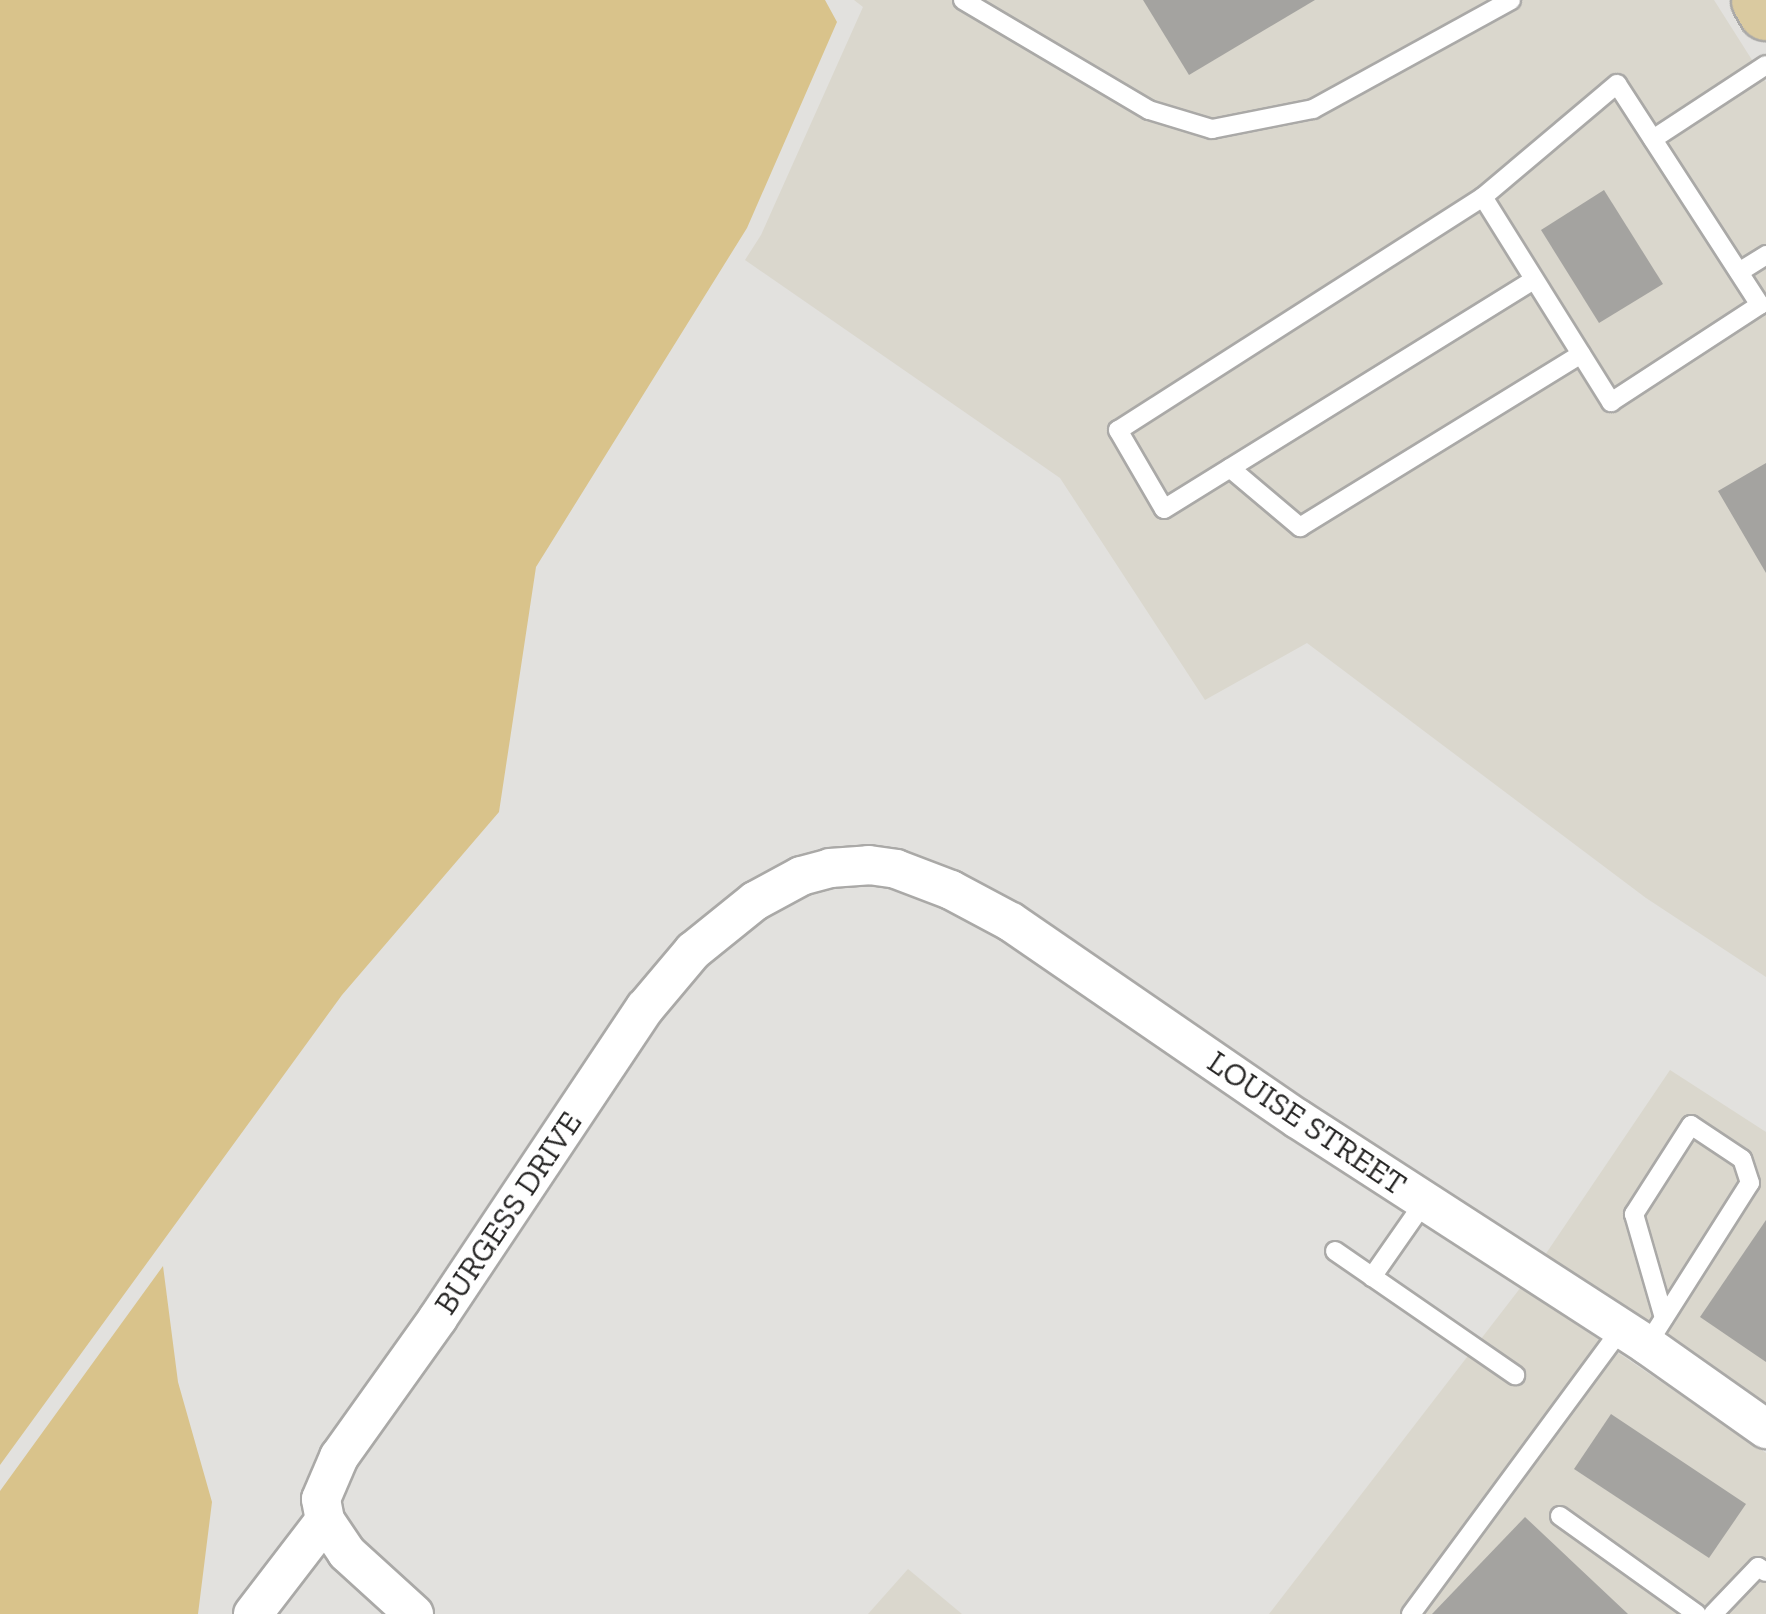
<!DOCTYPE html>
<style>
body{margin:0}
#map{position:relative;width:1766px;height:1614px;overflow:hidden;background:#e2e1de;font-family:"Zilla Slab",serif}
div>[style]{position:absolute}
.built>*{inset:0;background:#dad7cd}
.green>*{inset:0;background:#d9c38b}
.building>*{inset:0;background:#a4a3a0}
.roads{filter:drop-shadow(2px 0 #aaa9a7) drop-shadow(-2px 0 #aaa9a7) drop-shadow(0 2px #aaa9a7) drop-shadow(0 -2px #aaa9a7)}
.lane>*{height:18px;margin:-9px;padding:0 9px;transform-origin:9px;border-radius:9px;background:#fff}
.street>*{height:38px;margin:-19px;padding:0 19px;transform-origin:19px;border-radius:19px;background:#fff}
.primary>*{height:55px;margin:-27.5px;padding:0 27.5px;transform-origin:27.5px;border-radius:27.5px;background:#dacaa0}
span{translate:-50% -50%;white-space:nowrap;text-align:center;line-height:1.15;-webkit-text-stroke:9px #fff;paint-order:stroke}
.street-label{font-size:32px;color:#292827}
</style>
<div id="map">
<div class="built">
<div style="clip-path:polygon(854px 0,1714px 0,1766px 82px,1766px 977px,1646px 898px,1307px 643px,1205px 700px,1060px 478px,745px 260px,761px 235px,863px 7px)"></div>
<div style="clip-path:polygon(1670px 1070px,1766px 1132px,1766px 1404px,1545px 1255px)"></div>
<div style="clip-path:polygon(1521px 1287px,1766px 1453px,1766px 1614px,1269px 1614px)"></div>
<div style="clip-path:polygon(908px 1569px,962px 1614px,868px 1614px)"></div>
</div>
<div class="green">
<div style="clip-path:polygon(0 0,825px 0,837px 22px,747px 228px,536px 567px,499px 812px,342px 995px,0 1465px)"></div>
<div style="clip-path:polygon(163px 1266px,178px 1382px,212px 1502px,198px 1614px,0 1614px,0 1491px)"></div>
</div>
<div class="building">
<div style="clip-path:polygon(1143px 0,1315px 0,1189px 75px)"></div>
<div style="clip-path:polygon(1604px 190px,1663px 284px,1599px 323px,1541px 230px)"></div>
<div style="clip-path:polygon(1766px 463px,1766px 573px,1718px 491px)"></div>
<div style="clip-path:polygon(1766px 1220px,1766px 1362px,1700px 1317px)"></div>
<div style="clip-path:polygon(1611px 1414px,1746px 1504px,1709px 1558px,1574px 1469px)"></div>
<div style="clip-path:polygon(1525px 1517px,1628px 1614px,1432px 1614px)"></div>
</div>
<div class="roads">
<div class="lane">
<div style="left:963px;top:0;width:216px;rotate:30.6deg"></div>
<div style="left:1149px;top:110px;width:66px;rotate:16.8deg"></div>
<div style="left:1212px;top:129px;width:103px;rotate:-11.2deg"></div>
<div style="left:1313px;top:109px;width:226px;rotate:-28.8deg"></div>
<div style="left:1653px;top:139px;width:135px;rotate:-33.2deg"></div>
<div style="left:1483px;top:197px;width:242px;rotate:58deg"></div>
<div style="left:1611px;top:402px;width:178px;rotate:-33.1deg"></div>
<div style="left:1760px;top:305px;width:263px;rotate:-122.9deg"></div>
<div style="left:1617px;top:84px;width:175px;rotate:139.9deg"></div>
<div style="left:1483px;top:197px;width:433px;rotate:147.4deg"></div>
<div style="left:1118px;top:430px;width:91px;rotate:59.8deg"></div>
<div style="left:1164px;top:509px;width:435px;rotate:-31.8deg"></div>
<div style="left:1739px;top:272px;width:32px;rotate:-32deg"></div>
<div style="left:1230px;top:468px;width:92px;rotate:40.1deg"></div>
<div style="left:1300px;top:527px;width:330px;rotate:-31.6deg"></div>
<div style="left:1335px;top:1251px;width:219px;rotate:34.6deg"></div>
<div style="left:1372px;top:1277px;width:93px;rotate:-55.1deg"></div>
<div style="left:1647px;top:1345px;width:192px;rotate:-57.6deg"></div>
<div style="left:1750px;top:1183px;width:25px;rotate:-108deg"></div>
<div style="left:1742px;top:1159px;width:61px;rotate:-146.3deg"></div>
<div style="left:1691px;top:1125px;width:106px;rotate:122.6deg"></div>
<div style="left:1634px;top:1214px;width:108px;rotate:73.9deg"></div>
<div style="left:1560px;top:1516px;width:168px;rotate:35.6deg"></div>
<div style="left:1411px;top:1614px;width:355px;rotate:-53.6deg"></div>
<div style="left:1713px;top:1614px;width:65px;rotate:-46.2deg"></div>
<div style="left:1758px;top:1567px;width:9px;rotate:32deg"></div>
</div>
<div class="street">
<div style="left:253px;top:1614px;width:118px;rotate:-52.5deg"></div>
<div style="left:414px;top:1614px;width:91px;rotate:-137.7deg"></div>
<div style="left:347px;top:1553px;width:40px;rotate:-124deg"></div>
<div style="left:325px;top:1520px;width:21px;rotate:-101deg"></div>
<div style="left:321px;top:1499px;width:46px;rotate:-66.8deg"></div>
<div style="left:339px;top:1457px;width:171px;rotate:-54.5deg"></div>
<div style="left:438px;top:1318px;width:373px;rotate:-56.3deg"></div>
<div style="left:645px;top:1008px;width:75px;rotate:-49.9deg"></div>
<div style="left:693px;top:951px;width:80px;rotate:-38.9deg"></div>
<div style="left:755px;top:901px;width:52px;rotate:-28.5deg"></div>
<div style="left:801px;top:876px;width:30px;rotate:-15deg"></div>
<div style="left:830px;top:868px;width:39px;rotate:-4deg"></div>
<div style="left:869px;top:865px;width:27px;rotate:8deg"></div>
<div style="left:896px;top:869px;width:59px;rotate:20.9deg"></div>
<div style="left:951px;top:890px;width:68px;rotate:28.1deg"></div>
<div style="left:1011px;top:922px;width:348px;rotate:34.5deg"></div>
<div style="left:1298px;top:1119px;width:416px;rotate:32.9deg"></div>
<div style="left:1647px;top:1345px;width:146px;rotate:35.2deg"></div>
</div>
<div class="primary">
<div style="left:1759px;top:0;width:14px;rotate:60deg"></div>
</div>
</div>
<div class="street-label">
<span style="left:1307px;top:1123px;rotate:34deg">LOUISE STREET</span>
<span style="left:508px;top:1213px;rotate:-56deg">BURGESS DRIVE</span>
</div>
</div>
